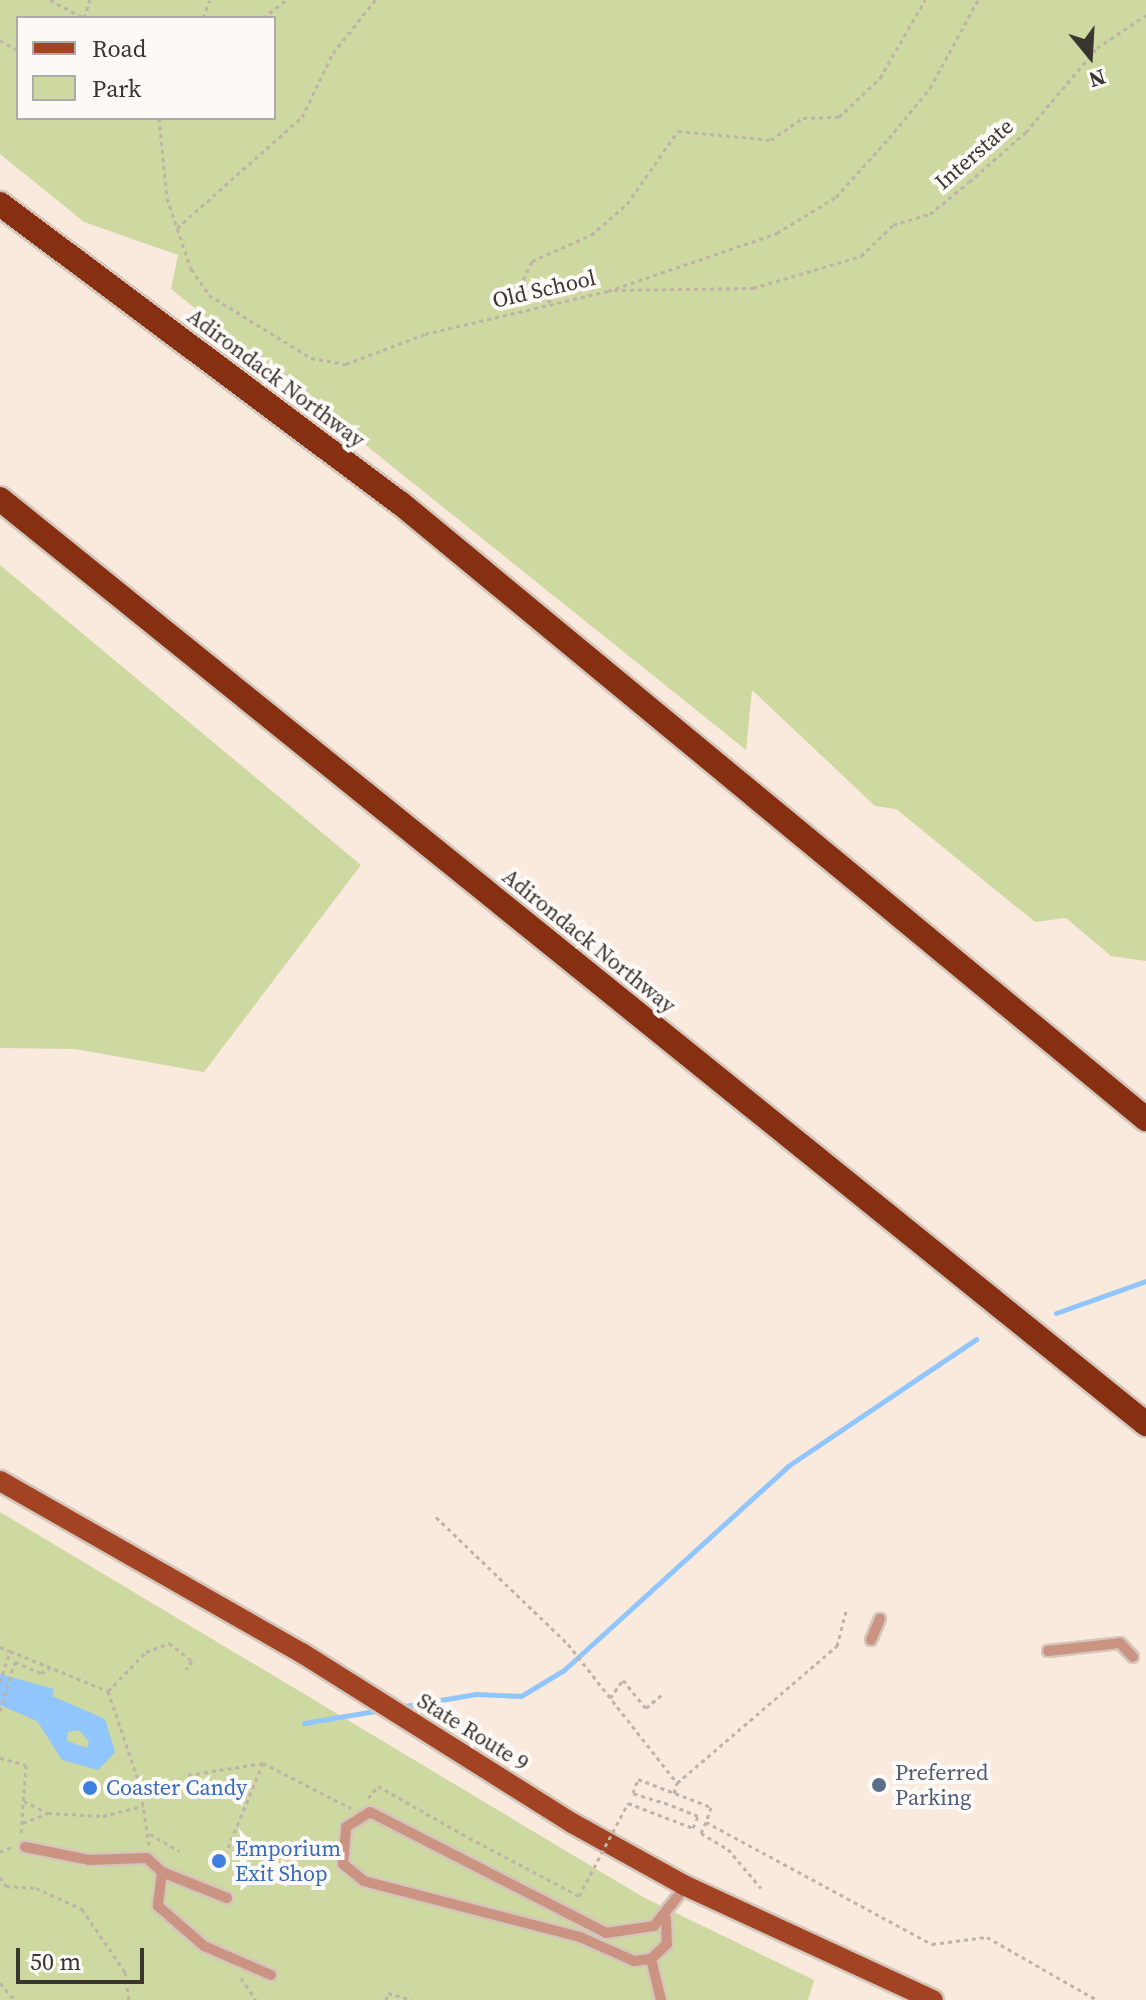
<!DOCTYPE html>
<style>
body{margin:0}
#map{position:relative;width:1146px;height:2000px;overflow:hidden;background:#faeade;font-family:"Source Serif 4",serif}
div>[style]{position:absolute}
.green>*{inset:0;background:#cdd9a0}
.water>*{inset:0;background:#90c5fd}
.stream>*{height:5px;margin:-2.5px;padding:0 2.5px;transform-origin:2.5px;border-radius:2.5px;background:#90c5fd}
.path>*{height:3px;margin-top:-1.5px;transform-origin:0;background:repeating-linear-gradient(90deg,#bfb2a8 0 4px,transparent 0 8px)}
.roads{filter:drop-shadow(2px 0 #d4c6bb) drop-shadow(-2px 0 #d4c6bb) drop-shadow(0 2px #d4c6bb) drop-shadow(0 -2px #d4c6bb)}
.lane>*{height:10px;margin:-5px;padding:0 5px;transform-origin:5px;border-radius:5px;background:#ca9382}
.primary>*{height:20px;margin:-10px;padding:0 10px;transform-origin:10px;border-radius:10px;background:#a24324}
.highway>*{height:24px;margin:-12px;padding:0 12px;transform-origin:12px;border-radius:12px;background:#862f11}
.path-bridge>*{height:3px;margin-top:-1.5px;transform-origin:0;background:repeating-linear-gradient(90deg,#bfb2a8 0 4px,transparent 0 8px)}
.dots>*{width:22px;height:22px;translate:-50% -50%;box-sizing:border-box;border:4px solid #fdf9f7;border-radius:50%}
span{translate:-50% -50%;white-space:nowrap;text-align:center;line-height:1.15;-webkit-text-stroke:8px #fdf9f7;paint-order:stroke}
.street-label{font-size:22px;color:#3b3530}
.service-label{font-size:22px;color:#4e5e75}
.left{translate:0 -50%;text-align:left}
.shop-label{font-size:22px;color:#366cbe}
.legend{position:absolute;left:16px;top:16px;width:260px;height:104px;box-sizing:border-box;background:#fdf9f7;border:2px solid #afaba7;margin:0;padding:10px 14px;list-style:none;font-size:24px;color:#3b3530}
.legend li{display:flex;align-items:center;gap:16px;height:40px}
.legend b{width:40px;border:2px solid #afaba7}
.north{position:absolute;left:1050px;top:16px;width:80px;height:80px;-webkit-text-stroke:6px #fdf9f7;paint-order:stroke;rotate:162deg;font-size:22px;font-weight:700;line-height:32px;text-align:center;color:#3b3530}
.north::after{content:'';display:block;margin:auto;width:28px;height:36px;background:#3b3530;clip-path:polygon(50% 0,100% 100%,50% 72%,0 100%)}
.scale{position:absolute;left:16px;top:1948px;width:128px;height:36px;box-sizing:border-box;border:4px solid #3b3530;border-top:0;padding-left:10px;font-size:24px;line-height:28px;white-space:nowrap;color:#3b3530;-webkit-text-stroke:6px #fdf9f7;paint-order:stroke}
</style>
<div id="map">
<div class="green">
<div style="clip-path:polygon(evenodd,0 0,1146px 0,1146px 961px,1111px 956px,1066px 918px,1035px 922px,896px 809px,875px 806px,752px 690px,746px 750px,171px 289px,178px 255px,84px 222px,0 154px,0 0,18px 18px,274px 18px,274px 118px,18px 118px,18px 18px)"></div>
<div style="clip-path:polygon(0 565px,361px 865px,204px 1072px,75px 1049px,0 1048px)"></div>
<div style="clip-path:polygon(0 1512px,643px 1897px,814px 1980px,808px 2000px,0 2000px)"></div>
</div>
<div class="water">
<div style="clip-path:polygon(evenodd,0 1674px,54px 1689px,52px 1696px,105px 1719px,115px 1752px,98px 1770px,62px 1760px,37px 1721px,0 1705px,0 1674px,79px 1730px,89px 1742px,87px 1748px,67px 1741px,68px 1732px,79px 1730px)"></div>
</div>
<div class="stream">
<div style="left:1056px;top:1313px;width:96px;rotate:-19.6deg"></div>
<div style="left:399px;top:1707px;width:78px;rotate:-9.6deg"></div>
<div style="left:476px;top:1694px;width:45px;rotate:2.5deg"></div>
<div style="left:521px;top:1696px;width:50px;rotate:-31.2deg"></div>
<div style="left:564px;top:1670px;width:303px;rotate:-42.3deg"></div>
<div style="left:788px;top:1466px;width:227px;rotate:-34deg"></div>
<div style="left:304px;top:1723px;width:78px;rotate:-9.6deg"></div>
</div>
<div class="path">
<div style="left:50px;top:0;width:38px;rotate:28deg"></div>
<div style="left:84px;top:18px;width:19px;rotate:-72deg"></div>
<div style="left:203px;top:18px;width:19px;rotate:-69deg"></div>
<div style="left:263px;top:18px;width:29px;rotate:-38deg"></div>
<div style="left:0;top:40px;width:21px;rotate:31deg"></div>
<div style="left:159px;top:118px;width:80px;rotate:84.3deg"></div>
<div style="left:167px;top:198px;width:75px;rotate:71.3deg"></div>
<div style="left:191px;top:269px;width:32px;rotate:55deg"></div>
<div style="left:209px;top:295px;width:120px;rotate:31.7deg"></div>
<div style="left:311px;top:358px;width:36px;rotate:10deg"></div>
<div style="left:346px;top:364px;width:85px;rotate:-20.8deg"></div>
<div style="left:425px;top:334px;width:188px;rotate:-13.2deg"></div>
<div style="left:608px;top:291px;width:179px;rotate:-18.9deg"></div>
<div style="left:777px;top:233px;width:69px;rotate:-31.4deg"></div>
<div style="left:836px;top:197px;width:79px;rotate:-48.1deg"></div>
<div style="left:889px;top:138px;width:65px;rotate:-50.6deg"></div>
<div style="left:930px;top:88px;width:100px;rotate:-61.4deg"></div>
<div style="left:177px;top:228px;width:167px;rotate:-41.6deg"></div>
<div style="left:302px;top:117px;width:71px;rotate:-64.2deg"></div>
<div style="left:333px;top:53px;width:68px;rotate:-51.6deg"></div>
<div style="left:614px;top:290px;width:139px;rotate:-0.8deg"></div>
<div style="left:753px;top:288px;width:113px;rotate:-16.5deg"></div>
<div style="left:861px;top:256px;width:45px;rotate:-44.1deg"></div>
<div style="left:893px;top:225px;width:39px;rotate:-17deg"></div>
<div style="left:930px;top:214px;width:50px;rotate:-39.4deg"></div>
<div style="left:969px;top:182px;width:76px;rotate:-41.3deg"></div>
<div style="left:1026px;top:132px;width:110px;rotate:-49.8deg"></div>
<div style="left:1097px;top:48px;width:59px;rotate:-34deg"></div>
<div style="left:551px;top:301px;width:19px;rotate:-177deg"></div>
<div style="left:532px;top:300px;width:18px;rotate:-133deg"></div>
<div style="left:520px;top:287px;width:29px;rotate:-65deg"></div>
<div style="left:532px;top:261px;width:64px;rotate:-23.8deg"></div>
<div style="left:591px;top:235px;width:48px;rotate:-40.7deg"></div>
<div style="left:627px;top:204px;width:89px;rotate:-55.1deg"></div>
<div style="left:678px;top:131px;width:93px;rotate:5.5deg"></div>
<div style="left:771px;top:140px;width:39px;rotate:-35deg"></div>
<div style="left:803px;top:118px;width:36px;rotate:-2deg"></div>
<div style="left:839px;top:117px;width:57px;rotate:-43.6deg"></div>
<div style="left:880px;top:78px;width:90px;rotate:-60deg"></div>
<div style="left:436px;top:1517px;width:183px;rotate:43.9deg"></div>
<div style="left:568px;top:1644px;width:177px;rotate:51.9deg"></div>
<div style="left:0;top:1647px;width:11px;rotate:22deg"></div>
<div style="left:0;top:1682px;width:33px;rotate:-72deg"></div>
<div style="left:10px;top:1651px;width:106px;rotate:22.2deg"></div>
<div style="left:108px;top:1691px;width:99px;rotate:71.2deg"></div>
<div style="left:108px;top:1691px;width:54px;rotate:-45.7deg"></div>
<div style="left:146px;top:1652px;width:25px;rotate:-21deg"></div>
<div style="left:169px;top:1643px;width:29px;rotate:38deg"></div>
<div style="left:192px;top:1661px;width:10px;rotate:127deg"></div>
<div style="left:610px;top:1698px;width:22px;rotate:-54deg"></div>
<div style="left:623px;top:1680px;width:36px;rotate:51deg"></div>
<div style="left:646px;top:1708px;width:23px;rotate:-40deg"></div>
<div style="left:0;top:1711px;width:51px;rotate:-73deg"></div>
<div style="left:15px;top:1662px;width:28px;rotate:23deg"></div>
<div style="left:41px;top:1673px;width:10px;rotate:-29deg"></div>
<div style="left:0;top:1758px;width:27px;rotate:15deg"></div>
<div style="left:26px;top:1765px;width:69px;rotate:94.1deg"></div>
<div style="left:188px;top:1775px;width:76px;rotate:-9.1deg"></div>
<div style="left:263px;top:1763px;width:99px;rotate:27.1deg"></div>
<div style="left:674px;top:1793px;width:10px;rotate:-73deg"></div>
<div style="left:677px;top:1783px;width:211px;rotate:-40.6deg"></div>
<div style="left:837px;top:1646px;width:40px;rotate:-75.6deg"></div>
<div style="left:368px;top:1798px;width:16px;rotate:-50deg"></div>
<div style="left:378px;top:1786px;width:97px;rotate:29.7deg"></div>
<div style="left:24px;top:1801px;width:27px;rotate:27deg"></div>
<div style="left:48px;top:1813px;width:55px;rotate:3.1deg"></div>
<div style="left:103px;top:1816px;width:41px;rotate:-14deg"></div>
<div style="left:668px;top:1804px;width:37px;rotate:-163deg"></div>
<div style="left:633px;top:1793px;width:15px;rotate:-70deg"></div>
<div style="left:638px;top:1779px;width:78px;rotate:21deg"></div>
<div style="left:711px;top:1807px;width:16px;rotate:108deg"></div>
<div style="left:706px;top:1822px;width:257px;rotate:28.4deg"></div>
<div style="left:932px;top:1944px;width:55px;rotate:-7.3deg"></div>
<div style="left:987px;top:1937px;width:127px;rotate:29.8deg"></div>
<div style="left:706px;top:1822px;width:12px;rotate:114deg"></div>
<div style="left:701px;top:1833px;width:31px;rotate:31deg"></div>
<div style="left:728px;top:1849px;width:51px;rotate:49.8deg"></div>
<div style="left:23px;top:1823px;width:27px;rotate:-22deg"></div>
<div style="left:150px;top:1834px;width:34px;rotate:30deg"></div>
<div style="left:149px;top:1845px;width:61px;rotate:-98.5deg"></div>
<div style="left:140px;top:1785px;width:22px;rotate:-13deg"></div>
<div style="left:0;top:1852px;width:12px;rotate:-24deg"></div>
<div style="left:225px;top:1855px;width:100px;rotate:-67.6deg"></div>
<div style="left:0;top:1877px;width:11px;rotate:56deg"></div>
<div style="left:6px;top:1886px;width:30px;rotate:4deg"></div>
<div style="left:36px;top:1888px;width:51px;rotate:24.5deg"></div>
<div style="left:82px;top:1909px;width:76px;rotate:55.7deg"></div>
<div style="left:125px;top:1972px;width:28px;rotate:82deg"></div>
<div style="left:241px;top:1978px;width:27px;rotate:56deg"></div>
<div style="left:0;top:1983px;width:23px;rotate:49deg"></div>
<div style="left:386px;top:2000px;width:7px;rotate:-74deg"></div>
<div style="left:388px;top:1993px;width:25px;rotate:16deg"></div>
</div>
<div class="roads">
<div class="lane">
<div style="left:871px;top:1640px;width:23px;rotate:-67deg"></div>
<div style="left:1048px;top:1651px;width:72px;rotate:-6.3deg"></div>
<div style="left:1120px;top:1643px;width:19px;rotate:47deg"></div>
<div style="left:25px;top:1847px;width:65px;rotate:11.5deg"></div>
<div style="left:89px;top:1860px;width:58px;rotate:-2deg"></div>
<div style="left:147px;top:1858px;width:21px;rotate:43deg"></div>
<div style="left:162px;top:1872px;width:34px;rotate:97deg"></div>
<div style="left:158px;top:1906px;width:61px;rotate:41deg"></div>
<div style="left:204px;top:1946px;width:73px;rotate:23.4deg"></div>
<div style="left:162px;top:1872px;width:70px;rotate:21.8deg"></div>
<div style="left:666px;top:1919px;width:25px;rotate:88deg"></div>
<div style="left:667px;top:1944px;width:22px;rotate:137deg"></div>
<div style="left:651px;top:1959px;width:17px;rotate:173deg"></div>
<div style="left:634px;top:1961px;width:59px;rotate:-156deg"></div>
<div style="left:580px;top:1937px;width:223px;rotate:-165.5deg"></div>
<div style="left:364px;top:1881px;width:27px;rotate:-141deg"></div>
<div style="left:343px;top:1864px;width:37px;rotate:-85deg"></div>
<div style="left:346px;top:1827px;width:28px;rotate:-32deg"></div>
<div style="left:370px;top:1812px;width:265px;rotate:27.1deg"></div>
<div style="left:606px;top:1933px;width:49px;rotate:-8.3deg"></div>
<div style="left:654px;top:1926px;width:51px;rotate:-51.3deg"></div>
<div style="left:651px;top:1959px;width:42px;rotate:76.3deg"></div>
</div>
<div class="primary">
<div style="left:0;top:1481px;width:348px;rotate:29.7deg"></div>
<div style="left:302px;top:1653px;width:321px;rotate:32.2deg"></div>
<div style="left:574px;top:1824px;width:128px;rotate:29deg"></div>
<div style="left:686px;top:1886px;width:272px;rotate:24.8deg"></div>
</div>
<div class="highway">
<div style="left:0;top:204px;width:498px;rotate:36.8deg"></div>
<div style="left:399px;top:502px;width:969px;rotate:39.56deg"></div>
<div style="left:0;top:499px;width:1473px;rotate:38.91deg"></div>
</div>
</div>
<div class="path-bridge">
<div style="left:462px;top:1834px;width:132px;rotate:27.9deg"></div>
<div style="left:579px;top:1896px;width:105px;rotate:-62.2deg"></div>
<div style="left:628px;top:1803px;width:70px;rotate:21deg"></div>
<div style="left:693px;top:1828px;width:13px;rotate:-67deg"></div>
<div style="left:698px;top:1816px;width:32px;rotate:-158deg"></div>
</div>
<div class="dots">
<div style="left:879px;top:1785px;background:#5c6f8a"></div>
<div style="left:90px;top:1788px;background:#3f7fe0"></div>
<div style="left:219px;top:1861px;background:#3f7fe0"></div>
</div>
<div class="street-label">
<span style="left:974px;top:154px;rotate:-41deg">Interstate</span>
<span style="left:544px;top:289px;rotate:-13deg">Old School</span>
<span style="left:276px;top:378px;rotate:37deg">Adirondack Northway</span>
<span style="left:589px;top:941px;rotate:39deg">Adirondack Northway</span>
<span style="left:473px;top:1732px;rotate:32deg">State Route 9</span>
</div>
<div class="service-label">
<span class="left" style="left:895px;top:1785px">Preferred<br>Parking</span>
</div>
<div class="shop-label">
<span class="left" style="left:106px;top:1788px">Coaster Candy</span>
<span class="left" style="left:235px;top:1861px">Emporium<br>Exit Shop</span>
</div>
<ul class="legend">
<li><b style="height:10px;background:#a24324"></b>Road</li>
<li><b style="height:22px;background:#cdd9a0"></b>Park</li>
</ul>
<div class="north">N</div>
<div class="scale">50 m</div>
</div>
